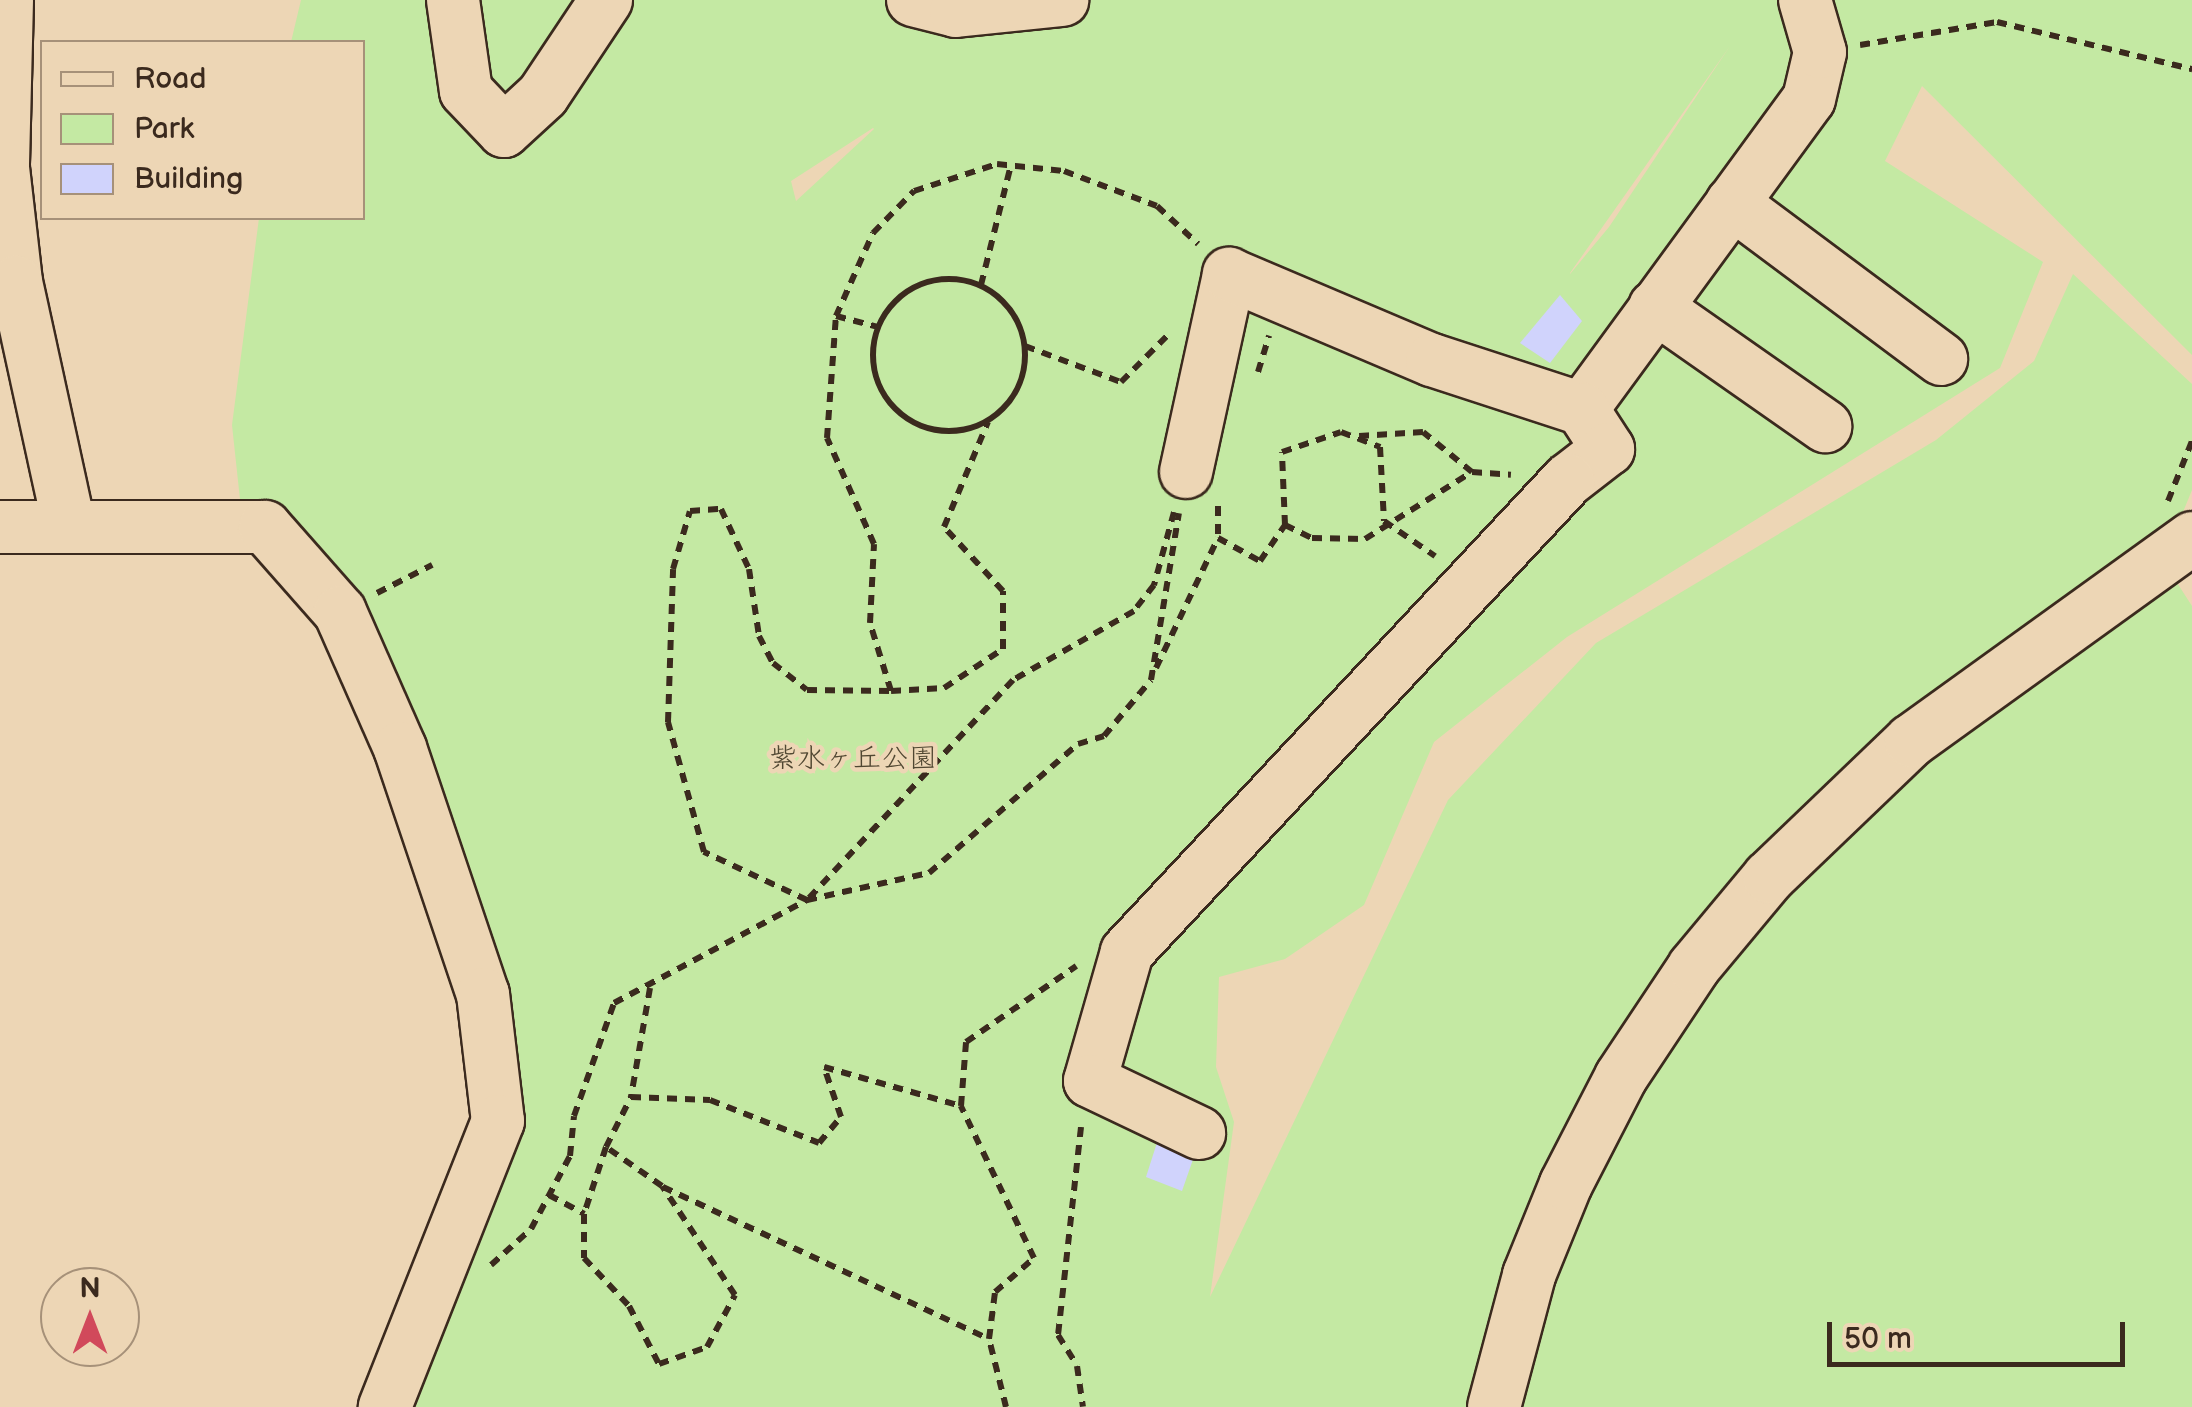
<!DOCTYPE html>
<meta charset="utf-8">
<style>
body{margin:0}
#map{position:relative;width:2192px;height:1407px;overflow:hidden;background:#edd6b5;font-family:"Balsamiq Sans","Klee One",sans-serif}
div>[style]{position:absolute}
.green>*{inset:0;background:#c4e9a3}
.building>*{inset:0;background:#d0d3fc}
.path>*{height:6px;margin-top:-3px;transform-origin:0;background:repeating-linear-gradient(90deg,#3b2a1e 0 10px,transparent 0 18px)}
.path>.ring{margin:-3px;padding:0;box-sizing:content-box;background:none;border:6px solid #3b2a1e;border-radius:50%}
.roads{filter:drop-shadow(2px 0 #3b2a1e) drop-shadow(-2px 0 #3b2a1e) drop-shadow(0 2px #3b2a1e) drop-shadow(0 -2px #3b2a1e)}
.minor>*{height:52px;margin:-26px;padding:0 26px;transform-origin:26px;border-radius:26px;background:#edd6b5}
span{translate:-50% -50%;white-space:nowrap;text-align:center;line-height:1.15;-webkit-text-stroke:9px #edd6b5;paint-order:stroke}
.park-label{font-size:28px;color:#504732}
.legend{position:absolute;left:40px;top:40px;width:325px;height:180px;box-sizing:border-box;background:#edd6b5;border:2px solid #a69179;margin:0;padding:12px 18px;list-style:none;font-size:30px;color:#3b2a1e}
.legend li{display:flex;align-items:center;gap:20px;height:50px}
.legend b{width:50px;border:2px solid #a69179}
.north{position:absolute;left:40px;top:1267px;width:100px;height:100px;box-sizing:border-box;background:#edd6b5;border:2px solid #a69179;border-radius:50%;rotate:0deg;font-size:28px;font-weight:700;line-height:40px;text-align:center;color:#3b2a1e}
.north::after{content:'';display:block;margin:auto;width:35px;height:45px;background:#d1495b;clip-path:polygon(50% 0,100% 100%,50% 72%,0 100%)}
.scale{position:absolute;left:1827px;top:1322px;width:298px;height:45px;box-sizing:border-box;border:5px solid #3b2a1e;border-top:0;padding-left:12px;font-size:30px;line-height:35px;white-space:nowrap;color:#3b2a1e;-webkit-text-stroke:8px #edd6b5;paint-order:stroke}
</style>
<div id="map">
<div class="green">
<div style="clip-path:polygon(evenodd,301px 0,2192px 0,2192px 355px,1922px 86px,1885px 161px,2043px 262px,2000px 368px,1567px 637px,1434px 742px,1364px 905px,1285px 959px,1219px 977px,1216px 1067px,1234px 1122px,1210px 1297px,1448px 800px,1596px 643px,1936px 440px,2034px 361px,2073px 274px,2192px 384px,2192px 490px,2163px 561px,2192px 606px,2192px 1407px,385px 1407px,498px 1122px,321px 568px,242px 518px,232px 425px,259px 218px,362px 218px,362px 42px,291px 42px,301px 0,1730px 46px,1609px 227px,1570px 274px,1570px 273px,1730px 46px,301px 0,873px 128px,874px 129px,796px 201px,791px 181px,873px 128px)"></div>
</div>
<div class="building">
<div style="clip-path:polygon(1560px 295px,1582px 321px,1550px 363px,1520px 343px)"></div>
<div style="clip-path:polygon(1161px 1130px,1198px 1145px,1182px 1191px,1146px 1177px)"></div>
</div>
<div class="path">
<div style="left:1860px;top:45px;width:139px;rotate:-9.5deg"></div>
<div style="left:1997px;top:22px;width:201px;rotate:13.6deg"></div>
<div class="ring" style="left:873px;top:279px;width:146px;height:146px"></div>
<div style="left:981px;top:285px;width:124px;rotate:-76deg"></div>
<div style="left:836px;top:316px;width:43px;rotate:14.7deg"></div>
<div style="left:1025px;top:346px;width:103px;rotate:20.6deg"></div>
<div style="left:1121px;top:382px;width:69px;rotate:-45deg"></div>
<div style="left:1258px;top:372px;width:38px;rotate:-73deg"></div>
<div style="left:1472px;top:472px;width:39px;rotate:4deg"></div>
<div style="left:2168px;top:501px;width:65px;rotate:-68.2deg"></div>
<div style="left:1218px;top:506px;width:32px;rotate:90deg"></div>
<div style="left:1218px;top:538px;width:48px;rotate:28.7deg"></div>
<div style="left:1260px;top:561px;width:44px;rotate:-55.2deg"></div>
<div style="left:1285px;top:525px;width:73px;rotate:-92.4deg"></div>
<div style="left:1282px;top:452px;width:62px;rotate:-18.7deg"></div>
<div style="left:1341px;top:432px;width:42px;rotate:21deg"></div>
<div style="left:1380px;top:447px;width:74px;rotate:86.9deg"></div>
<div style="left:1384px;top:521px;width:62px;rotate:34.5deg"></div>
<div style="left:1174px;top:512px;width:76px;rotate:105.3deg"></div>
<div style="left:1154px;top:585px;width:33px;rotate:128deg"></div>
<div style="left:1134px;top:611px;width:139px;rotate:150.3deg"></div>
<div style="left:1013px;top:680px;width:301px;rotate:133.1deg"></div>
<div style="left:807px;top:900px;width:114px;rotate:-155deg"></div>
<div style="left:704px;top:852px;width:135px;rotate:-105.5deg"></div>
<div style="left:668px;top:722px;width:153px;rotate:-88.1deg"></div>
<div style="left:673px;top:569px;width:60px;rotate:-73.7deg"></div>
<div style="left:690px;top:511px;width:31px;rotate:-4deg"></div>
<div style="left:721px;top:509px;width:66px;rotate:65deg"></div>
<div style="left:749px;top:569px;width:68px;rotate:81.5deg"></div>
<div style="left:759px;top:636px;width:30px;rotate:63deg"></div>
<div style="left:773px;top:663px;width:43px;rotate:38.5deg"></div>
<div style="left:807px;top:690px;width:84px;rotate:0.7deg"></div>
<div style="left:891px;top:691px;width:71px;rotate:-107.2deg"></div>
<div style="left:870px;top:623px;width:79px;rotate:-87.1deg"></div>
<div style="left:874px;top:544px;width:116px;rotate:-113.9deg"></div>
<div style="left:827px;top:438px;width:122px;rotate:-85.8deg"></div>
<div style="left:836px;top:316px;width:91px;rotate:-66deg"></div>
<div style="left:873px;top:233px;width:59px;rotate:-45.7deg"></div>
<div style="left:914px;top:191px;width:87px;rotate:-18deg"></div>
<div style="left:997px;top:164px;width:67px;rotate:6deg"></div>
<div style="left:1064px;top:171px;width:99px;rotate:20.6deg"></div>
<div style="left:1157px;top:206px;width:56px;rotate:42.8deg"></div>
<div style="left:1285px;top:525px;width:30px;rotate:26deg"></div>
<div style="left:1312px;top:538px;width:53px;rotate:1.1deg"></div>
<div style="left:1365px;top:539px;width:126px;rotate:-32.1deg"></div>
<div style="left:1472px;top:472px;width:63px;rotate:-140.8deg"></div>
<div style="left:1423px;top:432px;width:64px;rotate:176.4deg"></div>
<div style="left:377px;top:593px;width:62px;rotate:-27deg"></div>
<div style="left:1156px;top:668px;width:144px;rotate:-64.5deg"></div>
<div style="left:891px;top:691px;width:53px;rotate:-3.2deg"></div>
<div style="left:944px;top:688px;width:71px;rotate:-33.5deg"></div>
<div style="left:1003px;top:649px;width:58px;rotate:-90deg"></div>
<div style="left:1003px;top:591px;width:87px;rotate:-132.7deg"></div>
<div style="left:944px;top:527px;width:114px;rotate:-67.3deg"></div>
<div style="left:650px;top:988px;width:111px;rotate:99.9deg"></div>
<div style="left:631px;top:1097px;width:79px;rotate:2.2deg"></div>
<div style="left:710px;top:1100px;width:117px;rotate:21.5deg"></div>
<div style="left:819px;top:1143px;width:34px;rotate:-50deg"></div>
<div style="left:841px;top:1117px;width:53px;rotate:-108.8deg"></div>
<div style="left:824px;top:1067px;width:142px;rotate:15.9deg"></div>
<div style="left:1081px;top:1127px;width:209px;rotate:96.3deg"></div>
<div style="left:1058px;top:1335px;width:36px;rotate:58deg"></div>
<div style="left:1077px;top:1366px;width:41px;rotate:81.7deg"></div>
<div style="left:606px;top:1147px;width:71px;rotate:108.2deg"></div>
<div style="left:584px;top:1214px;width:44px;rotate:90deg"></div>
<div style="left:584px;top:1258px;width:66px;rotate:46.8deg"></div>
<div style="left:629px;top:1306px;width:65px;rotate:62.7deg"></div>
<div style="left:659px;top:1364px;width:51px;rotate:-19.5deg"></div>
<div style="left:707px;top:1347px;width:59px;rotate:-61.7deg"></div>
<div style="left:735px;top:1295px;width:131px;rotate:-123.8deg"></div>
<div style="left:662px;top:1186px;width:68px;rotate:-145.1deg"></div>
<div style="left:606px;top:1147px;width:56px;rotate:-63.4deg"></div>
<div style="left:663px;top:1187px;width:360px;rotate:25deg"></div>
<div style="left:549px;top:1195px;width:40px;rotate:28deg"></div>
<div style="left:491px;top:1265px;width:54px;rotate:-42deg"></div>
<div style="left:531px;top:1229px;width:83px;rotate:-61.9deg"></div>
<div style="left:570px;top:1156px;width:40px;rotate:-84.3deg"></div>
<div style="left:574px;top:1116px;width:120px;rotate:-70.5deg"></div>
<div style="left:614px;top:1003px;width:219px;rotate:-28.1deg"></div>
<div style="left:807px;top:900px;width:125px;rotate:-12.5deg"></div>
<div style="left:929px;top:873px;width:197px;rotate:-40.9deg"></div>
<div style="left:1078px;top:744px;width:27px;rotate:-17deg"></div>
<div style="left:1104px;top:736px;width:73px;rotate:-50deg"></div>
<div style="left:1151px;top:680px;width:169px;rotate:-80.5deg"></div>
<div style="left:1006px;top:1407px;width:70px;rotate:-104deg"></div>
<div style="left:989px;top:1339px;width:47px;rotate:-82.7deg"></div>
<div style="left:995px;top:1292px;width:52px;rotate:-41.1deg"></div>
<div style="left:1034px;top:1258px;width:169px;rotate:-115.7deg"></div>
<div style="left:961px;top:1106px;width:64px;rotate:-85.5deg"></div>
<div style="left:966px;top:1042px;width:134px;rotate:-34.6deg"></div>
</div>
<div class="roads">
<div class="minor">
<div style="left:7px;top:0;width:168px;rotate:91.4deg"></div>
<div style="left:3px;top:168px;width:115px;rotate:83.5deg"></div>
<div style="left:16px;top:282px;width:249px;rotate:77.7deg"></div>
<div style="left:453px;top:0;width:92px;rotate:81.9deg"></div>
<div style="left:466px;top:91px;width:55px;rotate:46.5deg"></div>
<div style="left:504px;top:131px;width:53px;rotate:-42.7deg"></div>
<div style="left:543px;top:95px;width:114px;rotate:-56.4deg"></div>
<div style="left:913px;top:0;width:44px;rotate:14.3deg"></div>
<div style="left:956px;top:11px;width:107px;rotate:-5.9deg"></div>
<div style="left:1732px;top:203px;width:261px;rotate:36.7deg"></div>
<div style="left:1655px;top:307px;width:208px;rotate:35deg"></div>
<div style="left:1582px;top:409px;width:384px;rotate:-53.8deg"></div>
<div style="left:1809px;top:99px;width:48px;rotate:-76.8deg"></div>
<div style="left:1820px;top:52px;width:54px;rotate:-106.1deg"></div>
<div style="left:1186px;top:472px;width:203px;rotate:-77.7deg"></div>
<div style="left:1229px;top:274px;width:220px;rotate:23deg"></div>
<div style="left:1432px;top:360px;width:158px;rotate:18.1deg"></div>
<div style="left:1582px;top:409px;width:48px;rotate:57deg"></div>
<div style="left:1608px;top:449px;width:51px;rotate:142.2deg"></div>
<div style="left:1568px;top:480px;width:646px;rotate:133.06deg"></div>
<div style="left:1127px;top:952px;width:134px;rotate:106deg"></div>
<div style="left:1090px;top:1081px;width:121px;rotate:25.5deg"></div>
<div style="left:0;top:527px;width:265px"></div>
<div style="left:265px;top:527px;width:113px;rotate:48.6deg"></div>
<div style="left:340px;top:612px;width:149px;rotate:66.2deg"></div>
<div style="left:400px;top:748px;width:260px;rotate:71.4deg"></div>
<div style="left:483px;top:994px;width:128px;rotate:83.3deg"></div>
<div style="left:498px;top:1121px;width:308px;rotate:111.6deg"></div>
<div style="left:1494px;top:1407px;width:137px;rotate:-75.1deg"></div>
<div style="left:1529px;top:1275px;width:98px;rotate:-67.9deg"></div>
<div style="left:1566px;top:1184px;width:120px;rotate:-62.8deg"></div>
<div style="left:1621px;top:1077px;width:132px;rotate:-56.4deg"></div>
<div style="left:1694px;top:967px;width:117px;rotate:-50.2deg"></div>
<div style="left:1769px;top:877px;width:197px;rotate:-43.8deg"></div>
<div style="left:1911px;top:741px;width:347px;rotate:-35.8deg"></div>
</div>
</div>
<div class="park-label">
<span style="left:853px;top:759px">紫水ヶ丘公園</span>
</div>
<ul class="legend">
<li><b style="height:12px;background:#edd6b5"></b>Road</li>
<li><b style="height:28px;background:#c4e9a3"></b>Park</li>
<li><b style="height:28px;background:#d0d3fc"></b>Building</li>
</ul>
<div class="north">N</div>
<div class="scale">50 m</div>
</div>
